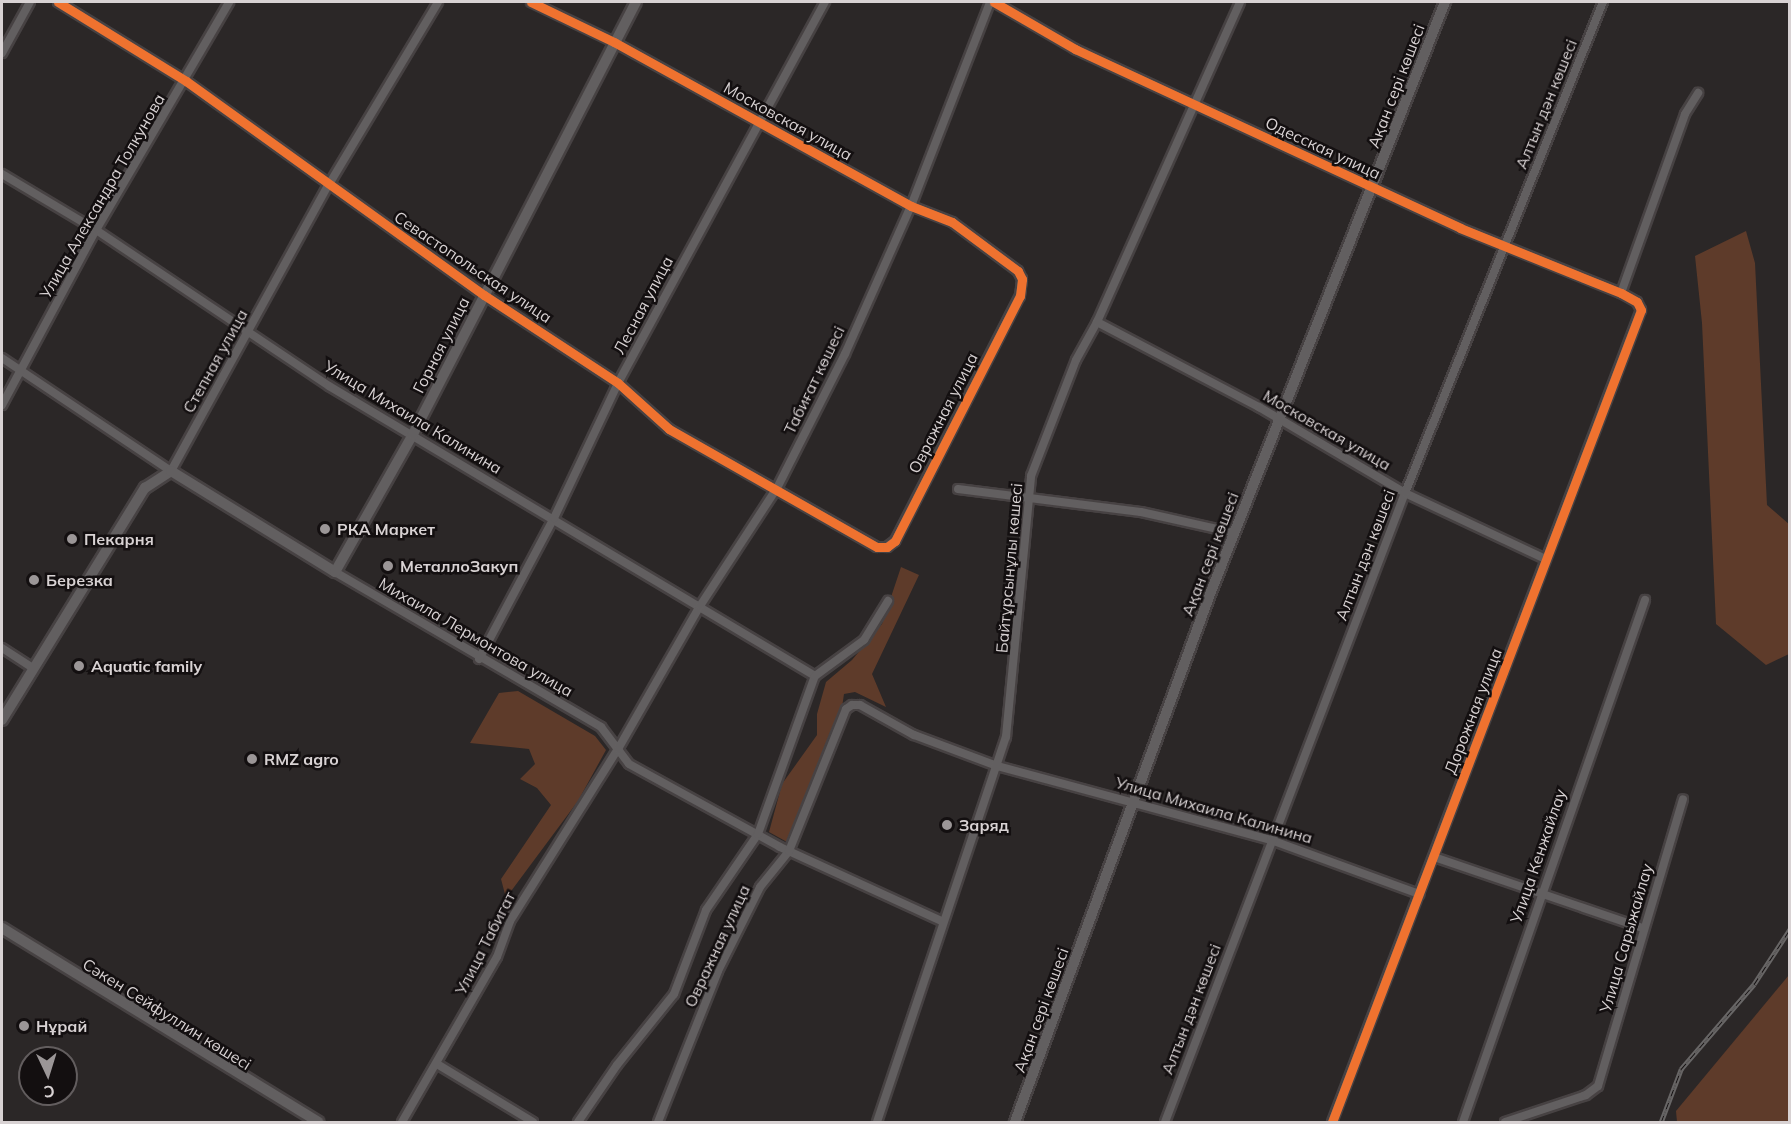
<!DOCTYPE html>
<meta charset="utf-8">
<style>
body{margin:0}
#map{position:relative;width:1791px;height:1124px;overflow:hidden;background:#2b2727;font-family:Mulish,sans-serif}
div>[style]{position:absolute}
.green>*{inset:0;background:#5e3b2a}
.roads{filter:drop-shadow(2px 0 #474243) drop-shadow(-2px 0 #474243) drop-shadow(0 2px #474243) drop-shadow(0 -2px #474243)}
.minor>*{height:8px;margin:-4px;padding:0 4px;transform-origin:4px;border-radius:4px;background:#625f60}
.tertiary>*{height:10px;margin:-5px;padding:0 5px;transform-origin:5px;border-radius:5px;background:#625f60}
.rail>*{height:4.5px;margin-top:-2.25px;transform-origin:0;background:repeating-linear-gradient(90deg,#130f10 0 7px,#686666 0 14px);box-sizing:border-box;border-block:2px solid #686666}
.cycleway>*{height:9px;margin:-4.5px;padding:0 4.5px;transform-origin:4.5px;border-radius:4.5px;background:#ef722f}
.dots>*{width:16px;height:16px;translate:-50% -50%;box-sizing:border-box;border:3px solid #130f10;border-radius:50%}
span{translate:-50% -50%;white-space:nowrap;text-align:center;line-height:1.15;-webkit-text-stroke:5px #130f10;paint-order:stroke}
.street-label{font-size:16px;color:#d8d2d3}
.poi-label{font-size:16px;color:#d8d2d3;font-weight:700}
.left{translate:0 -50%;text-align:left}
.frame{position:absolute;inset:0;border:3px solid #d8d2d3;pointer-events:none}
.north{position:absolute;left:18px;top:1046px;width:60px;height:60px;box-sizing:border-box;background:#130f10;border:2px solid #625d5e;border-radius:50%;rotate:176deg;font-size:16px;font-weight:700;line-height:24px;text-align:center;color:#d8d2d3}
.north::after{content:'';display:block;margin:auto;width:21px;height:27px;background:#9b9697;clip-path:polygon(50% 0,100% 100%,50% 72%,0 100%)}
</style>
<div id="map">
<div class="green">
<div style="clip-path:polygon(1746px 231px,1755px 263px,1767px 505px,1790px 525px,1789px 654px,1766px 665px,1716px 624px,1702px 323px,1695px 256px)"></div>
<div style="clip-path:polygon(901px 567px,919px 575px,872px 674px,886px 707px,855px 692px,844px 694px,841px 714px,787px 842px,769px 832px,782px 784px,817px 735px,817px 714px,826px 682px,852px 660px,882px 624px)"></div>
<div style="clip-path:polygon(518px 691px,595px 736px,606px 750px,578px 801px,506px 898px,501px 879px,551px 805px,537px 788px,520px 779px,535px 764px,529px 749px,470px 743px,499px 693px)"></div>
<div style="clip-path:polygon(1789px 975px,1789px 1122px,1677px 1122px,1676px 1111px)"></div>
</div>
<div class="roads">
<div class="minor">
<div style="left:58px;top:2px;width:150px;rotate:31.7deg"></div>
<div style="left:186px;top:81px;width:367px;rotate:35.7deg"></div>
<div style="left:484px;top:295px;width:160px;rotate:33.3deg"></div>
<div style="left:618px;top:383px;width:69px;rotate:42deg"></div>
<div style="left:669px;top:429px;width:239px;rotate:29.6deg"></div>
<div style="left:877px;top:547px;width:10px"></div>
<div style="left:887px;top:547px;width:10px;rotate:-37deg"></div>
<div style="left:895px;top:541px;width:275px;rotate:-63deg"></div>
<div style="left:1020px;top:296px;width:17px;rotate:-83deg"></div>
<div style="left:1022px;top:279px;width:9px;rotate:-117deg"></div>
<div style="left:1018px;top:271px;width:82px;rotate:-143.4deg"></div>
<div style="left:952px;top:222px;width:44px;rotate:-158.7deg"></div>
<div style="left:911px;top:206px;width:339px;rotate:-151.1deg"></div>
<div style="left:614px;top:42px;width:92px;rotate:-154.3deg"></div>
<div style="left:994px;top:2px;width:94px;rotate:30.1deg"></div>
<div style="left:1075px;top:49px;width:425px;rotate:24.9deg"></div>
<div style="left:1460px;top:228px;width:174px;rotate:22deg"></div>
<div style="left:1621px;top:293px;width:18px;rotate:29deg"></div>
<div style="left:1637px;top:302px;width:9px;rotate:63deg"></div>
<div style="left:1641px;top:310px;width:869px;rotate:110.83deg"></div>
<div style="left:2px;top:53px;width:58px;rotate:-61.2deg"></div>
<div style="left:2px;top:174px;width:109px;rotate:30.8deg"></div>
<div style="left:96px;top:230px;width:280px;rotate:33.8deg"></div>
<div style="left:329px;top:386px;width:566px;rotate:30.82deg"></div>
<div style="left:1621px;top:293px;width:190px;rotate:-70.3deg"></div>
<div style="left:1685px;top:114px;width:25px;rotate:-58deg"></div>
<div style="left:1097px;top:322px;width:183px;rotate:27.7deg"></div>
<div style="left:1259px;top:407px;width:169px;rotate:30.5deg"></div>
<div style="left:1405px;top:493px;width:155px;rotate:25.2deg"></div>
<div style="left:2px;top:358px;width:203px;rotate:33.8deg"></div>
<div style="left:171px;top:471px;width:325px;rotate:-61.2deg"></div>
<div style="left:328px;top:186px;width:214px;rotate:-59.1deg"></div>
<div style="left:2px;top:405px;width:199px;rotate:-61.8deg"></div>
<div style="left:96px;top:230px;width:264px;rotate:-59.7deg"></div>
<div style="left:958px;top:489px;width:184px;rotate:7.2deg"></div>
<div style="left:1141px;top:512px;width:96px;rotate:12.6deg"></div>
<div style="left:335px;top:572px;width:308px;rotate:30.2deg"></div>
<div style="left:601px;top:727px;width:46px;rotate:52.9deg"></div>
<div style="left:629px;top:764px;width:172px;rotate:28.8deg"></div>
<div style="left:780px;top:847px;width:178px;rotate:24.6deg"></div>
<div style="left:2px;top:648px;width:37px;rotate:33deg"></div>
<div style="left:479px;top:659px;width:160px;rotate:-62deg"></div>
<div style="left:554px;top:518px;width:149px;rotate:-64.6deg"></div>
<div style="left:618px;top:383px;width:434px;rotate:-61.5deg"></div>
<div style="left:1434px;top:857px;width:221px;rotate:18.8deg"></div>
<div style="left:437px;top:1064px;width:112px;rotate:31.1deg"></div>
<div style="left:402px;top:1122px;width:190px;rotate:-60.1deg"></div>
<div style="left:497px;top:957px;width:38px;rotate:-70deg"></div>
<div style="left:510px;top:921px;width:203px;rotate:-57.9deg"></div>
<div style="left:618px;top:749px;width:165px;rotate:-60.2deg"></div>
<div style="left:700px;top:606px;width:141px;rotate:-56.9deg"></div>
<div style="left:777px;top:488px;width:150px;rotate:-63.1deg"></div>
<div style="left:845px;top:354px;width:162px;rotate:-66deg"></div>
<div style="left:911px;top:206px;width:219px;rotate:-68.8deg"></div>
<div style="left:578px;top:1122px;width:69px;rotate:-55.6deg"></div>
<div style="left:617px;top:1065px;width:91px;rotate:-51.2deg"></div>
<div style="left:674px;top:994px;width:90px;rotate:-69.1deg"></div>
<div style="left:706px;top:910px;width:92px;rotate:-55.6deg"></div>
<div style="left:758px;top:834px;width:168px;rotate:-70.2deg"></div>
<div style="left:815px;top:676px;width:61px;rotate:-36.3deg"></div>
<div style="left:864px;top:640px;width:46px;rotate:-58.4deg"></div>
<div style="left:658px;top:1122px;width:162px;rotate:-68.3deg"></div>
<div style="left:718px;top:971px;width:94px;rotate:-63.4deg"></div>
<div style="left:760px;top:887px;width:46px;rotate:-51.1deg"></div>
<div style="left:789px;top:851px;width:153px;rotate:-68.1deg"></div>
<div style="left:846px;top:709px;width:7px;rotate:-34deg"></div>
<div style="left:852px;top:705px;width:8px"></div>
<div style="left:860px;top:705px;width:62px;rotate:29.1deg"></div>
<div style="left:914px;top:735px;width:89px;rotate:20.5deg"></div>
<div style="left:997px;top:766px;width:284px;rotate:15.1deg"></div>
<div style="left:1271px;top:840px;width:158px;rotate:20deg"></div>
<div style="left:877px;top:1122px;width:406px;rotate:-71.5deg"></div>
<div style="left:1006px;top:737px;width:262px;rotate:-84.5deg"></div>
<div style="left:1031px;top:476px;width:124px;rotate:-68.8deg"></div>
<div style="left:1076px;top:360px;width:43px;rotate:-61.1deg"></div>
<div style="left:1097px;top:322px;width:350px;rotate:-65.9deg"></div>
<div style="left:1165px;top:1122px;width:673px;rotate:-69.12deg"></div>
<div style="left:1405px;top:493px;width:529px;rotate:-68.04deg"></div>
<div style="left:1463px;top:1122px;width:553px;rotate:-70.78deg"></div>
<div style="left:1505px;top:1122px;width:85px;rotate:-18.4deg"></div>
<div style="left:1586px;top:1095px;width:15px;rotate:-37deg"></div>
<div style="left:1598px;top:1086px;width:299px;rotate:-73.5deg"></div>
</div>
<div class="tertiary">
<div style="left:2px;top:720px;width:273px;rotate:-58.4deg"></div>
<div style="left:145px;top:488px;width:31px;rotate:-33deg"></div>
<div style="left:171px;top:471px;width:193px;rotate:31.6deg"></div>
<div style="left:335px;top:572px;width:159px;rotate:-60.5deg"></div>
<div style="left:413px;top:434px;width:486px;rotate:-62.7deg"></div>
<div style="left:2px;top:928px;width:371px;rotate:31.5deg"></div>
<div style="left:1015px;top:1122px;width:568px;rotate:-69.72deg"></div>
<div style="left:1212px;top:589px;width:632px;rotate:-68.35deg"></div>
</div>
</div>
<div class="rail">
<div style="left:1661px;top:1122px;width:57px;rotate:-69.3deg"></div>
<div style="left:1681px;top:1069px;width:112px;rotate:-49.3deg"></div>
<div style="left:1754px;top:984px;width:66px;rotate:-56.8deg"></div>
</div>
<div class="cycleway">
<div style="left:58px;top:2px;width:150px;rotate:31.7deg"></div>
<div style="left:186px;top:81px;width:367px;rotate:35.7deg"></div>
<div style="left:484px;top:295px;width:160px;rotate:33.3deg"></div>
<div style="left:618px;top:383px;width:69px;rotate:42deg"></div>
<div style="left:669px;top:429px;width:239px;rotate:29.6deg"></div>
<div style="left:877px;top:547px;width:10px"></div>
<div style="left:887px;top:547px;width:10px;rotate:-37deg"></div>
<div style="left:895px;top:541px;width:275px;rotate:-63deg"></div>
<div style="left:1020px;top:296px;width:17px;rotate:-83deg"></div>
<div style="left:1022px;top:279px;width:9px;rotate:-117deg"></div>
<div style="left:1018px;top:271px;width:82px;rotate:-143.4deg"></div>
<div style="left:952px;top:222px;width:44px;rotate:-158.7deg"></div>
<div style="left:911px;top:206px;width:339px;rotate:-151.1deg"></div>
<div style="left:614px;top:42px;width:92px;rotate:-154.3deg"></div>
<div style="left:994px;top:2px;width:94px;rotate:30.1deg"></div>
<div style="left:1075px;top:49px;width:425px;rotate:24.9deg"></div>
<div style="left:1460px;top:228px;width:174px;rotate:22deg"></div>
<div style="left:1621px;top:293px;width:18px;rotate:29deg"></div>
<div style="left:1637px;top:302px;width:9px;rotate:63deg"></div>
<div style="left:1641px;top:310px;width:869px;rotate:110.83deg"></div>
</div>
<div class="dots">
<div style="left:325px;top:529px;background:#9b9697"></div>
<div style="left:72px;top:539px;background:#9b9697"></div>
<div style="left:388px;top:566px;background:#9b9697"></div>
<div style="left:34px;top:580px;background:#9b9697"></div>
<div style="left:79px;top:666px;background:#9b9697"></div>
<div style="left:252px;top:759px;background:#9b9697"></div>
<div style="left:947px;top:825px;background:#9b9697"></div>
<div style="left:24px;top:1026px;background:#9b9697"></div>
</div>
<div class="street-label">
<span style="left:1396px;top:86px;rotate:-69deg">Ақан сері көшесі</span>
<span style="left:1546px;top:104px;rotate:-68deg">Алтын дән көшесі</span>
<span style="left:788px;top:121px;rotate:29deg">Московская улица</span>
<span style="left:1323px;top:148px;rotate:25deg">Одесская улица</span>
<span style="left:102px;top:196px;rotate:-60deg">Улица Александра Толкунова</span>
<span style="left:473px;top:267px;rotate:34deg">Севастопольская улица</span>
<span style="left:643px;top:305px;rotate:-62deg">Лесная улица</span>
<span style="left:441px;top:345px;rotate:-63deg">Горная улица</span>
<span style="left:215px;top:361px;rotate:-61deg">Степная улица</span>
<span style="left:814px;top:380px;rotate:-64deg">Табиғат көшесі</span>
<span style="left:943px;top:413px;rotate:-63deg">Овражная улица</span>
<span style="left:413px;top:417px;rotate:31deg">Улица Михаила Калинина</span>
<span style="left:1327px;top:430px;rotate:30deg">Московская улица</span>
<span style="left:1210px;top:554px;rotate:-69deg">Ақан сері көшесі</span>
<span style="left:1365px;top:555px;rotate:-69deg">Алтын дән көшесі</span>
<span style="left:1009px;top:568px;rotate:-85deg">Байтұрсынұлы көшесі</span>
<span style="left:476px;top:637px;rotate:30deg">Михаила Лермонтова улица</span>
<span style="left:1473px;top:711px;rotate:-69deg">Дорожная улица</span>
<span style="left:1214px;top:810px;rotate:16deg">Улица Михаила Калинина</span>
<span style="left:1538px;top:856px;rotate:-71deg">Улица Кенжайлау</span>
<span style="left:1626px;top:938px;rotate:-74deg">Улица Сарыжайлау</span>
<span style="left:485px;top:943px;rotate:-63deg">Улица Табигат</span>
<span style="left:717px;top:946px;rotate:-65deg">Овражная улица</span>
<span style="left:1191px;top:1009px;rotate:-69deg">Алтын дән көшесі</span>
<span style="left:1041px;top:1010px;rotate:-70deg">Ақан сері көшесі</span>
<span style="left:167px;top:1014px;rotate:32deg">Сәкен Сейфуллин көшесі</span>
</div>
<div class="poi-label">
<span class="left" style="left:337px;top:529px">РКА Маркет</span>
<span class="left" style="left:84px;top:539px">Пекарня</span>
<span class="left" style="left:400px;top:566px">МеталлоЗакуп</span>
<span class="left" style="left:46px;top:580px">Березка</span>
<span class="left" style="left:91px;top:666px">Aquatic family</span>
<span class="left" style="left:264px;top:759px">RMZ agro</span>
<span class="left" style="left:959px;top:825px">Заряд</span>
<span class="left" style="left:36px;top:1026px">Нұрай</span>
</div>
<div class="frame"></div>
<div class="north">С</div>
</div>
